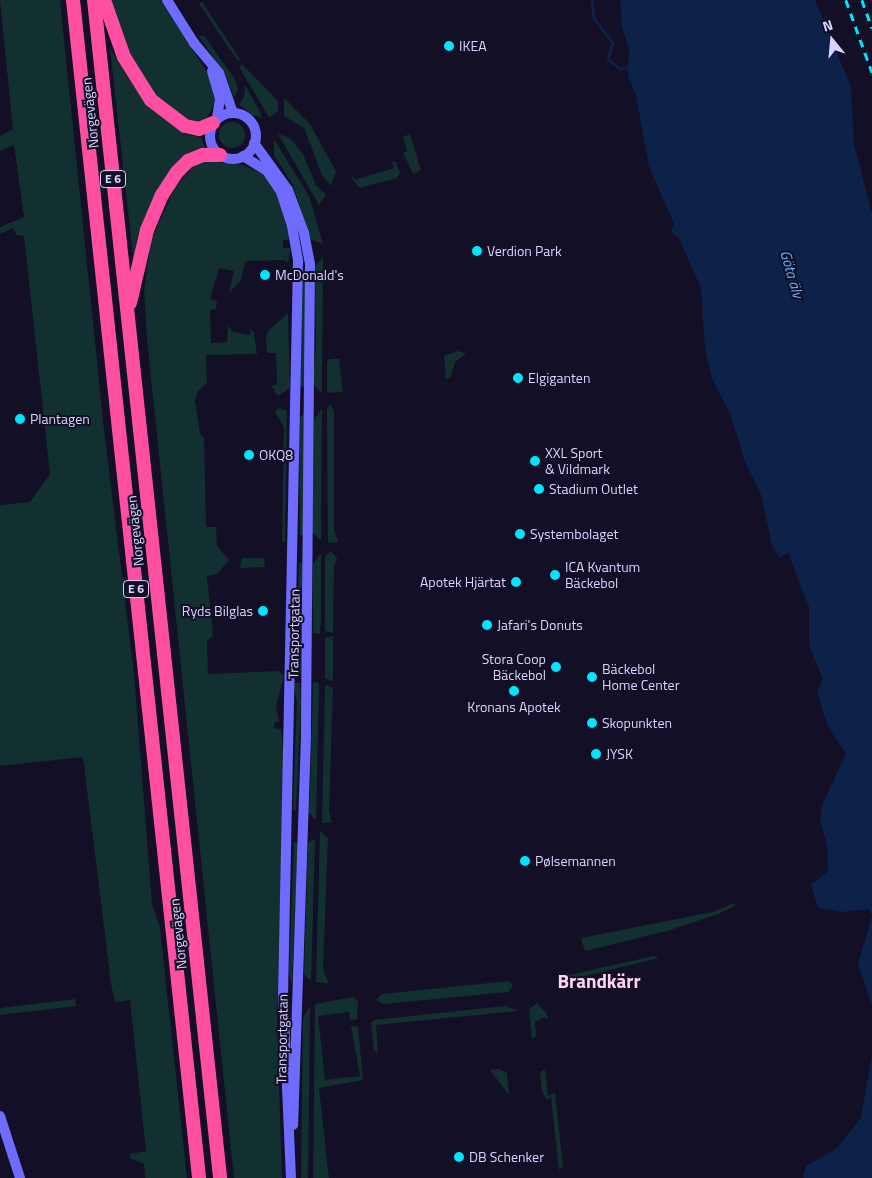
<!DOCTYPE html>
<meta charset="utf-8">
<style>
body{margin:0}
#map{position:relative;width:872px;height:1178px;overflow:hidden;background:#130f26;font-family:"Titillium Web",sans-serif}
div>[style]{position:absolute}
.green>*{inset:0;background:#12302f}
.round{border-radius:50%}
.water>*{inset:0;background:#0c2248}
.stream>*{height:2.5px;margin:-1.25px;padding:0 1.25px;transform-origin:1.25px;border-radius:1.25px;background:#0c2248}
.secondary>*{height:10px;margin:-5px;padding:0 5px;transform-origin:5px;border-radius:5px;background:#6f6bff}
.secondary>.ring{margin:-5px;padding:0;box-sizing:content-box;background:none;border:10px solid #6f6bff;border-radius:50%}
.highway>*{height:14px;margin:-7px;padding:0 7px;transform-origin:7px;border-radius:7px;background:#ff4fa3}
.rail>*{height:2.5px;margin-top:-1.25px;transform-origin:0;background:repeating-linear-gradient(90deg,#00e5ff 0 8px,transparent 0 14px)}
.dots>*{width:14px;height:14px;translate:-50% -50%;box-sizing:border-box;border:2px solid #130f26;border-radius:50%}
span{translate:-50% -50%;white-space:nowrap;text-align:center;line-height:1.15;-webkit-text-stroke:4px #130f26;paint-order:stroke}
.shield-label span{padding:1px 4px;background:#130f26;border:1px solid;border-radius:4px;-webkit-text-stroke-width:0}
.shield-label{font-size:12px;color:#d9d4ff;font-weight:700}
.poi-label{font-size:14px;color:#d9d4ff}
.left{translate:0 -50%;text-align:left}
.right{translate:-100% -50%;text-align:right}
.street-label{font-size:14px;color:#d9d4ff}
.water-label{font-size:15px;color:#62b6ff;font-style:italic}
.district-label{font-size:19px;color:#ffd6f0;font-weight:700}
.north{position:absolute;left:807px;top:15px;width:50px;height:50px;-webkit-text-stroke:4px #130f26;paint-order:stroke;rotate:343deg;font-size:14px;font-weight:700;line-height:20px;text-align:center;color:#d9d4ff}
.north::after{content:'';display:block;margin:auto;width:18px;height:22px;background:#d9d4ff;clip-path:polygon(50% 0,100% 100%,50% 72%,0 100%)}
</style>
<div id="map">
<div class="green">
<div style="clip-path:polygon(0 0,60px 0,104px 430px,134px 673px,152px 904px,160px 927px,187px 1178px,145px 1178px,144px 1164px,130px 1158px,130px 1154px,146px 1151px,130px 1000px,115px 1002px,111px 984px,83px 757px,0 766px,0 505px,30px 502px,50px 474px,24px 236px,17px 235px,13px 228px,0 234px,0 227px,24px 217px,14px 145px,0 151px,0 136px,13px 129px)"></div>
<div style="clip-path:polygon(110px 0,161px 0,209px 75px,215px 102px,206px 121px,192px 123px,162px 104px,134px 67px)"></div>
<div style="clip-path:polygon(202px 2px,240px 59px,238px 61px,199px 4px)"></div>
<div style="clip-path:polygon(198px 35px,204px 36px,235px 79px,238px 90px,234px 97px,225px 74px)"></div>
<div style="clip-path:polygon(110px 48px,135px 88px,153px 109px,184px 134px,201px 137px,206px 149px,182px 156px,161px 185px,144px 219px,136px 242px,134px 265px)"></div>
<div style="clip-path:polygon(242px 64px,278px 101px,278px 111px,272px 116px,269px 117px,239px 67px)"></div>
<div style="clip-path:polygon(245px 85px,254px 101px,263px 118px,252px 115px,239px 104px,244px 97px)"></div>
<div style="clip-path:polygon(284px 98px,310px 124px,336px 171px,331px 186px,322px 175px,304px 128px,284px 116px)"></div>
<div class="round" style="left:219px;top:122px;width:26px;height:26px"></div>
<div style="clip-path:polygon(278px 134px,290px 138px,303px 154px,316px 185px,326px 195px,319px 205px)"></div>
<div style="clip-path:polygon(410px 134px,421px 170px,413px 174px,403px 153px,407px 151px,403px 137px)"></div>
<div style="clip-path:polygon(274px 139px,309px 196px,323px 244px,310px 239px,293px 185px,274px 155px)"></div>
<div style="clip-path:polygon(207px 161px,243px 165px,264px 175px,278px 195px,289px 236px,288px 240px,283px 240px,283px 248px,290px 248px,290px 251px,288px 263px,284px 260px,245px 261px,241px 280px,229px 293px,234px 271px,219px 268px,210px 299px,217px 301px,216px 309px,210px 310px,211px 343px,227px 342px,228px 325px,233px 332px,248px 335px,251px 334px,250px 329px,254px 333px,257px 354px,206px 355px,207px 383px,198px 391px,195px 401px,200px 434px,204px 438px,206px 527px,216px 527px,217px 546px,229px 560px,217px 574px,207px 576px,213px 635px,207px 642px,208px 674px,279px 671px,284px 676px,276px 706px,279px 722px,275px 722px,274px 728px,281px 729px,284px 764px,277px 1022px,282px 1178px,234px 1178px,147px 339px,144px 291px,151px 240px,175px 188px,195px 165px)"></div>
<div style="clip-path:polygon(395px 161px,400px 173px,397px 178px,359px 188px,351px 177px,352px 175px,355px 180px,394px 168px,392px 162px)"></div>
<div style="clip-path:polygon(323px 257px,322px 391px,321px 393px,313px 384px,316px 347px,315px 267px)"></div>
<div style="clip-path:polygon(305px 275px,305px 387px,300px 387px,300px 276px)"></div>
<div style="clip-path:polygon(288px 313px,290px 388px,278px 396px,271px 386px,277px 384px,276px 353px,267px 353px,266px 337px,269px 330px)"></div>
<div style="clip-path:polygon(458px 351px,466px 354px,455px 362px,450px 378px,446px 379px,444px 356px)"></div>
<div style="clip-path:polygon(330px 359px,339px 359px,343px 392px,327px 393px,327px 362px)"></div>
<div style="clip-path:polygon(331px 405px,334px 411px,334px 530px,338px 542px,328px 543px,327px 407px)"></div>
<div style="clip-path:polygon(279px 408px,287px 411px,285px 543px,282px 540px,284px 427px,275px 412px)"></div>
<div style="clip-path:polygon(321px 409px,322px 410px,321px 541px,312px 532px,314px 421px)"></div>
<div style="clip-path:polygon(304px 414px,304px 535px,300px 535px,299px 418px)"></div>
<div style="clip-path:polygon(331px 551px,337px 558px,334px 566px,333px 633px,325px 631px,325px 556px)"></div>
<div style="clip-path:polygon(321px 553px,321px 616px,320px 634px,313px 633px,313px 564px)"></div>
<div style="clip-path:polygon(242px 558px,264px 558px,265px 567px,240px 568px)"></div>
<div style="clip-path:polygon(299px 563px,304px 563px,304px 641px,301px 677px,293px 677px,297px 659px)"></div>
<div style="clip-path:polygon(333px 636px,333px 680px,332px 681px,325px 678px,325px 638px)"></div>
<div style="clip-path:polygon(313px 682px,319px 683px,316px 821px,306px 809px,310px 796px)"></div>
<div style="clip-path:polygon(293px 683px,300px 683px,301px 700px,296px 811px,293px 809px,297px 701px)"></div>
<div style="clip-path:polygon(325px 685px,333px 688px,329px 812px,332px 822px,322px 823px)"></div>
<div style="clip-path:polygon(320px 831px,328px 838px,323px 969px,329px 984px,316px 982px)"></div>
<div style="clip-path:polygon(315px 839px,313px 914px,311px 981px,304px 974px,308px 843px)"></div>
<div style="clip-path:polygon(294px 842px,298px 843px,292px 986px,289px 973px)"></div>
<div style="clip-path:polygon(734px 903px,735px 906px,718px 914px,667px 931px,585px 951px,581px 938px,713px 912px)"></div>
<div style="clip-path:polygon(654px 956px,659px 958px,569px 980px,569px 975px)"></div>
<div style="clip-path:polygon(510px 981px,513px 986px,508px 992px,384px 1004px,376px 1000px,382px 994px)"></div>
<div style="clip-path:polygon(353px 997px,358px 1001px,357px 1019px,350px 1020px,349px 1012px,318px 1016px,325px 1080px,360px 1076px,351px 1026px,354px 1026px,358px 1027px,363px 1080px,319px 1088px,329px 1178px,313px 1178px,315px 1004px)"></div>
<div style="clip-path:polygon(75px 999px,76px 1006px,0 1015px,0 1008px)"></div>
<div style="clip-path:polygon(537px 1003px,547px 1014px,548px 1021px,545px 1017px,535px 1022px,536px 1036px,532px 1039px,529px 1009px)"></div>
<div style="clip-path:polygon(310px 1006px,308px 1178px,301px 1178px,303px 1018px)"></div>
<div style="clip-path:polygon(506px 1006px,518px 1011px,376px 1025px,378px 1054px,374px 1050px,371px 1023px,374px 1020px)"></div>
<div style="clip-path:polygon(499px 1069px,507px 1073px,509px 1095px,490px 1070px)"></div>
<div style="clip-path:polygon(545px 1069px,548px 1096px,555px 1092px,563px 1167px,559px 1170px,551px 1097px,547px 1100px,542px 1091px,540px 1072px)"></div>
</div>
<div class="water">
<div style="clip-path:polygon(620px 0,815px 0,851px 87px,854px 144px,872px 214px,872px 915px,868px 909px,842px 912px,818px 908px,811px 885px,828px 871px,827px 846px,820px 819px,823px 803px,846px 754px,828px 727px,817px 691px,823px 679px,809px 646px,809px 607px,788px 553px,779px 557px,772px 545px,761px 495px,745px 461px,730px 413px,713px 381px,705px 350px,701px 288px,679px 238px,671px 232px,674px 223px,649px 167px,636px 95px,628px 77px,629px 50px,622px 26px)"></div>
<div style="clip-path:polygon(872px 916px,872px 1006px,858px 964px)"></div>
<div style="clip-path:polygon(872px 1055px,872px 1178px,803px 1178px,806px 1166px,836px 1149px,861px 1118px)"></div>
</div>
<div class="stream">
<div style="left:592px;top:0;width:18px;rotate:84deg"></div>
<div style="left:594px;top:18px;width:31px;rotate:53deg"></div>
<div style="left:613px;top:43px;width:17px;rotate:107deg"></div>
<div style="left:608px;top:59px;width:14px;rotate:39deg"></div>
<div style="left:619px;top:68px;width:11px;rotate:-5deg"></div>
</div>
<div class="secondary">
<div style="left:167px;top:0;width:51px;rotate:57.9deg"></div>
<div style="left:194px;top:43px;width:39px;rotate:50deg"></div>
<div style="left:219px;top:73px;width:42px;rotate:70.7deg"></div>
<div style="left:212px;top:71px;width:29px;rotate:74deg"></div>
<div style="left:220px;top:99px;width:20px;rotate:99deg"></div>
<div class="ring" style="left:210px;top:113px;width:36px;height:36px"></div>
<div style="left:254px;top:143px;width:58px;rotate:54.1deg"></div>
<div style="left:288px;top:190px;width:46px;rotate:69.6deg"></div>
<div style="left:304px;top:233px;width:32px;rotate:79deg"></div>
<div style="left:310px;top:264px;width:472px;rotate:90.5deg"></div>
<div style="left:306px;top:736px;width:389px;rotate:91.9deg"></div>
<div style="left:243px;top:156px;width:28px;rotate:32deg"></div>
<div style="left:267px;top:171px;width:25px;rotate:56deg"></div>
<div style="left:281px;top:192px;width:36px;rotate:72deg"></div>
<div style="left:292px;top:226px;width:36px;rotate:80deg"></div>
<div style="left:298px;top:261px;width:734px;rotate:91.17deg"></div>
<div style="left:283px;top:995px;width:183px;rotate:87.5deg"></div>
<div style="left:0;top:1116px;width:65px;rotate:72.1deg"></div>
</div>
<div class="highway">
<div style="left:73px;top:0;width:1185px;rotate:83.89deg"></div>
<div style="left:94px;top:0;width:1185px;rotate:83.89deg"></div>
<div style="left:104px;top:0;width:60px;rotate:70.7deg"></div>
<div style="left:124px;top:57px;width:51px;rotate:57.9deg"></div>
<div style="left:151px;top:100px;width:43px;rotate:37.4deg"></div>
<div style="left:185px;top:126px;width:14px;rotate:12deg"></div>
<div style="left:199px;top:129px;width:15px;rotate:-23deg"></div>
<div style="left:130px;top:303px;width:75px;rotate:-76.9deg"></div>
<div style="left:147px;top:230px;width:38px;rotate:-67deg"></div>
<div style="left:162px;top:195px;width:27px;rotate:-57deg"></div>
<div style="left:177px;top:172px;width:16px;rotate:-45deg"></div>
<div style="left:188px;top:161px;width:16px;rotate:-22deg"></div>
<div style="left:203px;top:155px;width:17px"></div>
</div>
<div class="rail">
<div style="left:846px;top:0;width:77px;rotate:70.1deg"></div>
<div style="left:862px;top:0;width:30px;rotate:70deg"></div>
</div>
<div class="dots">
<div style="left:449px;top:46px;background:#00e5ff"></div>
<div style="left:477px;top:251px;background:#00e5ff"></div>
<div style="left:265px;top:275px;background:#00e5ff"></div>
<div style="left:518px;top:378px;background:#00e5ff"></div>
<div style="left:20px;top:419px;background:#00e5ff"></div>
<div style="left:249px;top:455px;background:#00e5ff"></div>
<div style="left:535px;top:461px;background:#00e5ff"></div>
<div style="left:539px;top:489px;background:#00e5ff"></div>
<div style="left:520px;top:534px;background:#00e5ff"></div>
<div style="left:555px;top:575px;background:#00e5ff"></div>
<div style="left:516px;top:582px;background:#00e5ff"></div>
<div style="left:263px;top:611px;background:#00e5ff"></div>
<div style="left:487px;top:625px;background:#00e5ff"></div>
<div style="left:556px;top:667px;background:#00e5ff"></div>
<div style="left:592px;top:677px;background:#00e5ff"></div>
<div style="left:514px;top:691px;background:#00e5ff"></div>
<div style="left:592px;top:723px;background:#00e5ff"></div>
<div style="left:596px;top:754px;background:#00e5ff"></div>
<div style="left:525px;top:861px;background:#00e5ff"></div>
<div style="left:459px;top:1157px;background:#00e5ff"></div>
</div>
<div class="shield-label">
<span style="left:113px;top:179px">E 6</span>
<span style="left:136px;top:589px">E 6</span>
</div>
<div class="poi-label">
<span class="left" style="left:459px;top:46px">IKEA</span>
<span class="left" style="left:487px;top:251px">Verdion Park</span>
<span class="left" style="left:275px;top:275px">McDonald's</span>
<span class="left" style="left:528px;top:378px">Elgiganten</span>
<span class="left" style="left:30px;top:419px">Plantagen</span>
<span class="left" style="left:545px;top:461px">XXL Sport<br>&amp; Vildmark</span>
<span class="left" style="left:259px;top:455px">OKQ8</span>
<span class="left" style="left:549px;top:489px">Stadium Outlet</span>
<span class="left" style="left:530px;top:534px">Systembolaget</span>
<span class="left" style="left:565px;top:575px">ICA Kvantum<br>Bäckebol</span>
<span class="right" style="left:506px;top:582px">Apotek Hjärtat</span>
<span class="right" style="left:253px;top:611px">Ryds Bilglas</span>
<span class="left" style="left:497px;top:625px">Jafari's Donuts</span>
<span class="right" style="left:546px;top:667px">Stora Coop<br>Bäckebol</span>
<span class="left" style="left:602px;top:677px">Bäckebol<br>Home Center</span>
<span style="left:514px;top:707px">Kronans Apotek</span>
<span class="left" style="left:602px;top:723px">Skopunkten</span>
<span class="left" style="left:606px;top:754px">JYSK</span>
<span class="left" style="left:535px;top:861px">Pølsemannen</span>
<span class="left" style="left:469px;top:1157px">DB Schenker</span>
</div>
<div class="street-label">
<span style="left:90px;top:113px;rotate:-96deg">Norgevägen</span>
<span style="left:135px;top:531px;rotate:-96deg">Norgevägen</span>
<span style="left:294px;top:634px;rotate:-89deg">Transportgatan</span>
<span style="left:178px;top:934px;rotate:-96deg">Norgevägen</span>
<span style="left:282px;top:1039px;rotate:-89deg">Transportgatan</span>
</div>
<div class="water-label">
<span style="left:792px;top:274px;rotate:74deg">Göta älv</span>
</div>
<div class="district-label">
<span style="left:599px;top:981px">Brandkärr</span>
</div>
<div class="north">N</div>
</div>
